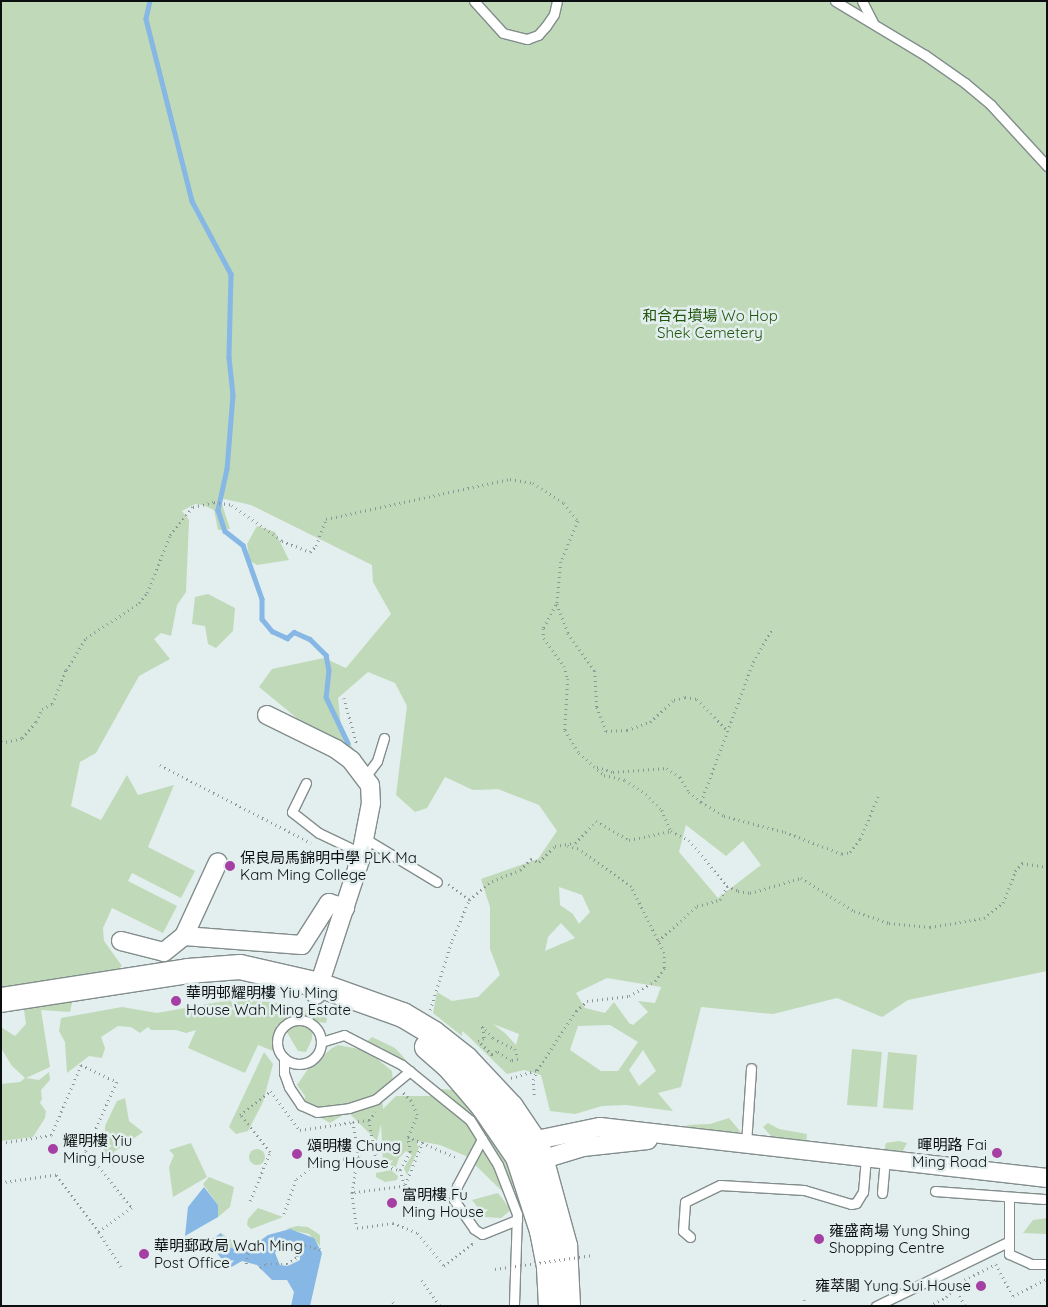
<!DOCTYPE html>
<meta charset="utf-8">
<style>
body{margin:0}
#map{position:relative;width:1048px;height:1307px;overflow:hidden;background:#e3efee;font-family:Quicksand,"Noto Sans TC",sans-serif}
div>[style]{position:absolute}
.green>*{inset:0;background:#c0d9b9}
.round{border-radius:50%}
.water>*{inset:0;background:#86b7e5}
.stream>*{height:4.5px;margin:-2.25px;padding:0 2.25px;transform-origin:2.25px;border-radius:2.25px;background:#86b7e5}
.path>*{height:2.5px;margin-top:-1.25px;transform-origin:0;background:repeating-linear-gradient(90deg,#8d9696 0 1px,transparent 0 5px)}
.roads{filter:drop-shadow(1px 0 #828d8c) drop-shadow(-1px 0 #828d8c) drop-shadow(0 1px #828d8c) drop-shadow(0 -1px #828d8c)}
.lane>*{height:9px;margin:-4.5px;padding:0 4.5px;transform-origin:4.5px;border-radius:4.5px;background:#fff}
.lane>.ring{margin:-4.5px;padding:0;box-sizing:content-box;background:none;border:9px solid #fff;border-radius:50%}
.street>*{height:18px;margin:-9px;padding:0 9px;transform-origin:9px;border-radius:9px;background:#fff}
.secondary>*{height:24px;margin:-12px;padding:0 12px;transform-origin:12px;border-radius:12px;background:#fff}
.path-bridge>*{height:2.5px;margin-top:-1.25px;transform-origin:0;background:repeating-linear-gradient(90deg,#8d9696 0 1px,transparent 0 5px)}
.dots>*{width:14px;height:14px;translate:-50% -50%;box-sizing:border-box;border:2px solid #e3efee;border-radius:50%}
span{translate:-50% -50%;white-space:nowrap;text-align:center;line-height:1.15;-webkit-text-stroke:5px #e3efee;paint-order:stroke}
.park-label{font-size:15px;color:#21540c}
.poi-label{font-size:15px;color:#0b0f0f}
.left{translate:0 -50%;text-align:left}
.right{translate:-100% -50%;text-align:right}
.frame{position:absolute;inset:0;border:2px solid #0b0f0f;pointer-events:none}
</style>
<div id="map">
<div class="green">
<div style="clip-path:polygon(evenodd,1px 1px,1047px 1px,1047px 971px,908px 1000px,882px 1017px,837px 998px,773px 1014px,701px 1007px,681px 1087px,658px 1093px,673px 1111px,626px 1105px,602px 1106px,575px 1114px,550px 1111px,541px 1075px,524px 1070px,507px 1074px,466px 1034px,462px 1031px,462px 1036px,433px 1013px,437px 992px,452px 1001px,478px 997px,500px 975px,490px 949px,490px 907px,481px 879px,538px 859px,557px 831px,539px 805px,498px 789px,473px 790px,445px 777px,427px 808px,415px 812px,396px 795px,407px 706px,395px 683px,368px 672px,338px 698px,341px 727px,356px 754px,309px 728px,259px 687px,272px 669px,324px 658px,346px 668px,391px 614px,373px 582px,372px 565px,251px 505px,220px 498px,230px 529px,218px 530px,214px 510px,203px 505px,195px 504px,182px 511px,189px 520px,186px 592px,177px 605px,171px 636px,161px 633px,154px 639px,170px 659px,139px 676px,96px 753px,80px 762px,71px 806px,101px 820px,127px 775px,138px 795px,174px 785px,148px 847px,195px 871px,181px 898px,132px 873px,128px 881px,177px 906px,163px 933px,112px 908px,103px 928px,104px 941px,122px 966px,96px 985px,75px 989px,70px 1012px,41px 1010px,50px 1067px,26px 1078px,39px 1080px,49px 1072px,50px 1080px,41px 1090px,42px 1099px,40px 1103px,46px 1111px,45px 1118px,33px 1137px,1px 1141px,1px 1084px,20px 1082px,25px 1078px,12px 1066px,1px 1048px,1px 1027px,15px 1036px,26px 1024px,22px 995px,1px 999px,1px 1px,686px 825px,726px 856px,743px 841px,761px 865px,718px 898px,679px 852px,686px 825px,1px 1px,559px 887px,582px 895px,590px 912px,579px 924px,573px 914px,560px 905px,559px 887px,1px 1px,561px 923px,575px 938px,545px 951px,548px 937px,561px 923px,1px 1px,607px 978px,661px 987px,655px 1003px,638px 1001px,648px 1012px,633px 1025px,629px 1023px,614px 1002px,605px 1013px,585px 1008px,576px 993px,607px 978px,1px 1px,493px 1024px,519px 1034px,516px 1045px,505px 1033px,493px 1024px,1px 1px,610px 1025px,638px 1042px,618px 1071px,601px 1071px,570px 1050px,578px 1026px,610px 1025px,1px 1px,643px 1050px,656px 1071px,639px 1086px,629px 1070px,643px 1050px)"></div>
<div style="clip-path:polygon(257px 526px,275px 532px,289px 560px,257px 565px,250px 561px,247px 544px)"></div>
<div style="clip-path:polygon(208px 594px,235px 608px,233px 631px,216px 648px,208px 644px,205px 626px,192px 624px,195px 597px)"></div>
<div style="clip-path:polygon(241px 998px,292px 1005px,327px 1018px,326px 1023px,313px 1021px,312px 1039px,306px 1052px,298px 1051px,281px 1022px,276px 1026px,281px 1037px,273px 1051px,258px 1045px,245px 1073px,188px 1048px,196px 1030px,186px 1033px,176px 1030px,151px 1030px,148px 1027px,140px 1033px,131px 1027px,118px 1026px,101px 1037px,105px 1048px,102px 1058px,89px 1056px,67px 1073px,65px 1042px,59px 1031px,61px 1018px,122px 1007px,157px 1013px)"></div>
<div style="clip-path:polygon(372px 1037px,395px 1048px,406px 1060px,394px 1065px,382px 1047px,376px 1058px,392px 1071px,393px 1083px,382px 1095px,383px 1109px,396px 1096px,431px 1096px,442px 1089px,462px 1091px,525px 1184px,503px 1192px,466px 1156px,440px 1145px,418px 1141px,417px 1146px,420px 1145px,407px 1175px,404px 1168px,412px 1155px,406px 1151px,399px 1158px,396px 1167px,383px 1162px,381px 1124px,377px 1141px,348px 1112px,330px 1123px,304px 1108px,305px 1096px,297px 1085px,308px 1069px,332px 1048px,338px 1045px,359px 1049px)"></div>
<div style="clip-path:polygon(852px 1049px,882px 1052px,877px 1107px,847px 1105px)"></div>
<div style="clip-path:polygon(264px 1052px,273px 1064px,263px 1102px,248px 1131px,236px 1134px,229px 1127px)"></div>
<div style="clip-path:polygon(888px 1052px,917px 1055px,913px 1110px,883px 1108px)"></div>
<div style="clip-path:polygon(125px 1098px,129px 1121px,143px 1132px,114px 1152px,114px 1166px,104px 1158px,105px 1126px,117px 1101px)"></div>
<div style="clip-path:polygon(729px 1118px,740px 1131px,728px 1135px,688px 1129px,687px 1125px,710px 1124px)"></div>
<div style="clip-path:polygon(768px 1123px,779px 1129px,807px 1134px,806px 1143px,773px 1138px,763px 1127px)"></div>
<div style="clip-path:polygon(899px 1141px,907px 1143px,901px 1154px,884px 1152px,886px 1143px)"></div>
<div style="clip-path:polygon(191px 1143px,207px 1177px,173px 1197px,169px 1167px,174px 1155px,169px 1150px)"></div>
<div class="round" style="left:249px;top:1149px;width:16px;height:16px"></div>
<div style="clip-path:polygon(391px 1170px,398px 1176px,397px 1180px,385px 1182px,376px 1177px,376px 1173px)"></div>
<div style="clip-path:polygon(209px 1177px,234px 1187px,230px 1207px,218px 1217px,218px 1205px,203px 1184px)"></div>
<div style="clip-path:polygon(498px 1193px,511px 1210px,501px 1218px,485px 1217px,472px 1200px)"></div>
<div style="clip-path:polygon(258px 1208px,283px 1217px,251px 1229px,247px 1225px,248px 1219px)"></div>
<div style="clip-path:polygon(1047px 1218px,1047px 1234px,1023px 1233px,1033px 1220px)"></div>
<div style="clip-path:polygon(297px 1226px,308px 1227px,320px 1235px,320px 1246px,309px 1234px,286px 1229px)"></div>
<div style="clip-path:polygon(221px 1233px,237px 1244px,244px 1251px,227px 1247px)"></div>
</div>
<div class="water">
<div style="clip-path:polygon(204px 1187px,218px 1205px,218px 1217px,185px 1236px,188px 1207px)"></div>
<div style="clip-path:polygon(evenodd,290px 1229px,314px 1238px,322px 1253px,310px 1306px,291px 1306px,294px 1292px,287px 1280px,272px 1280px,257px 1265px,242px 1261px,228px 1269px,209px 1241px,221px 1233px,227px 1247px,251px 1252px,253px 1246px,268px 1235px,290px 1229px,285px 1241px,294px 1244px,300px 1253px,300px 1260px,288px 1266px,280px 1265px,275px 1253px,278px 1246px,285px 1241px)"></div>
</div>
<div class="stream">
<div style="left:150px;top:1px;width:18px;rotate:103deg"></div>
<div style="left:146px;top:19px;width:188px;rotate:75.8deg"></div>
<div style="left:192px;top:201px;width:83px;rotate:61.9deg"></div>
<div style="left:231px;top:274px;width:83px;rotate:91.4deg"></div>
<div style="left:229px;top:357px;width:38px;rotate:84deg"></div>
<div style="left:233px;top:395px;width:74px;rotate:94.6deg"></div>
<div style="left:227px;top:469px;width:42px;rotate:102.4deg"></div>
<div style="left:218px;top:510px;width:22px;rotate:72deg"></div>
<div style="left:225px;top:531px;width:23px;rotate:38deg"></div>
<div style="left:243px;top:545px;width:57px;rotate:70.6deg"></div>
<div style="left:262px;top:599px;width:20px;rotate:90deg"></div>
<div style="left:262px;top:619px;width:16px;rotate:50deg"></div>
<div style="left:272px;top:631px;width:17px;rotate:25deg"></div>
<div style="left:287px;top:638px;width:9px;rotate:-41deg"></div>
<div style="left:294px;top:632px;width:17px;rotate:24deg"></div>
<div style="left:310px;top:639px;width:23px;rotate:45deg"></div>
<div style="left:326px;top:655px;width:15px;rotate:79deg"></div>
<div style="left:329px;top:670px;width:27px;rotate:96deg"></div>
<div style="left:326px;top:697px;width:51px;rotate:64.4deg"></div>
</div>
<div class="path">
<div style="left:556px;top:605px;width:27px;rotate:118deg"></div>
<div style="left:543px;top:629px;width:9px;rotate:84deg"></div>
<div style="left:544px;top:638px;width:34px;rotate:54deg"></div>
<div style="left:564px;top:666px;width:14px;rotate:73deg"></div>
<div style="left:568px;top:679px;width:51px;rotate:93.4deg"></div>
<div style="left:565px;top:730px;width:27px;rotate:59deg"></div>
<div style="left:579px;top:753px;width:33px;rotate:41deg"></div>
<div style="left:604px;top:775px;width:22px;rotate:13deg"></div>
<div style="left:625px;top:780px;width:25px;rotate:34deg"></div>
<div style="left:646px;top:794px;width:23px;rotate:45deg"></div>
<div style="left:662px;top:810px;width:23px;rotate:67deg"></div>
<div style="left:344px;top:698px;width:48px;rotate:74.2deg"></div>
<div style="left:1px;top:736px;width:7px;rotate:82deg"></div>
<div style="left:1px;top:743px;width:22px;rotate:-13deg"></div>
<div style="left:22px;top:738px;width:21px;rotate:-49deg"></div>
<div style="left:36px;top:722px;width:14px;rotate:-65deg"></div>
<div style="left:42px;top:709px;width:11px;rotate:-27deg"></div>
<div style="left:52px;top:704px;width:37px;rotate:-68deg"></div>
<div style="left:66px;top:670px;width:38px;rotate:-58deg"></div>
<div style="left:86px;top:638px;width:64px;rotate:-33.4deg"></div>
<div style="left:139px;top:603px;width:13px;rotate:-51deg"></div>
<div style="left:147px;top:593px;width:62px;rotate:-68.4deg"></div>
<div style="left:170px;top:535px;width:36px;rotate:-51deg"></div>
<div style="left:193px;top:507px;width:22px;rotate:-13deg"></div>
<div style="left:214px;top:502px;width:18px;rotate:9deg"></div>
<div style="left:232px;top:505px;width:62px;rotate:35.8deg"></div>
<div style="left:282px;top:541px;width:30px;rotate:21deg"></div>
<div style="left:310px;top:552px;width:8px;rotate:-45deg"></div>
<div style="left:316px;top:546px;width:29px;rotate:-70deg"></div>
<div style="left:326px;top:519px;width:188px;rotate:-12.3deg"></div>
<div style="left:510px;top:479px;width:23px;rotate:10deg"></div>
<div style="left:533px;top:483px;width:37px;rotate:33deg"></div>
<div style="left:564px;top:503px;width:23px;rotate:52deg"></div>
<div style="left:578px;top:521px;width:44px;rotate:112.5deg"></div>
<div style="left:561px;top:562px;width:42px;rotate:95.4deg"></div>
<div style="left:557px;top:604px;width:31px;rotate:69deg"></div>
<div style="left:568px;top:633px;width:47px;rotate:54.6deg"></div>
<div style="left:595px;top:671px;width:36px;rotate:87deg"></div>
<div style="left:597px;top:707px;width:26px;rotate:69deg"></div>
<div style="left:606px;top:731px;width:21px;rotate:-3deg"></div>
<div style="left:627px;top:730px;width:24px;rotate:-19deg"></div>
<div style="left:650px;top:722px;width:33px;rotate:-43deg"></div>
<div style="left:674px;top:700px;width:11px;rotate:-15deg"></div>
<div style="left:685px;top:697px;width:12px;rotate:9deg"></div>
<div style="left:697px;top:699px;width:45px;rotate:45.9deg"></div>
<div style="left:160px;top:765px;width:170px;rotate:27.3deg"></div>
<div style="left:597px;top:767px;width:17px;rotate:17deg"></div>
<div style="left:613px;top:772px;width:54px;rotate:-4.2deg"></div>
<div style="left:667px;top:768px;width:16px;rotate:35deg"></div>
<div style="left:680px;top:777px;width:17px;rotate:59deg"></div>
<div style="left:689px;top:792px;width:16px;rotate:40deg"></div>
<div style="left:701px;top:802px;width:27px;rotate:31deg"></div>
<div style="left:724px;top:816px;width:63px;rotate:14.7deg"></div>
<div style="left:785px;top:832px;width:61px;rotate:21.1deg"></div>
<div style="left:842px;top:854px;width:8px;rotate:-14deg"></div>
<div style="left:850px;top:852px;width:16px;rotate:-52deg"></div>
<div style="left:860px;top:839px;width:49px;rotate:-67.1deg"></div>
<div style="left:701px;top:802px;width:149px;rotate:-69.6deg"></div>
<div style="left:753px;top:662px;width:39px;rotate:-60deg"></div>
<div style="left:329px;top:852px;width:17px;rotate:28deg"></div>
<div style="left:492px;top:881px;width:30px;rotate:-21deg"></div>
<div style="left:520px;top:870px;width:16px;rotate:-45deg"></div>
<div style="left:531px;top:859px;width:9px;rotate:21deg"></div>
<div style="left:539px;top:862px;width:23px;rotate:-45deg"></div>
<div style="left:555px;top:846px;width:20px;rotate:-9deg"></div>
<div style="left:575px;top:843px;width:30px;rotate:-46deg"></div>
<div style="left:596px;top:821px;width:38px;rotate:30deg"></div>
<div style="left:629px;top:840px;width:43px;rotate:-12.1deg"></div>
<div style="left:671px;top:831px;width:20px;rotate:27deg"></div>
<div style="left:689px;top:840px;width:60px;rotate:50.4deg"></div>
<div style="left:727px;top:886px;width:12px;rotate:24deg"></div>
<div style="left:738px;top:891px;width:12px;rotate:9deg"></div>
<div style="left:750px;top:893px;width:53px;rotate:-16.4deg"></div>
<div style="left:801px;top:878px;width:62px;rotate:31.9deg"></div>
<div style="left:854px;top:911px;width:37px;rotate:19deg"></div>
<div style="left:889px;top:923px;width:41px;rotate:5.6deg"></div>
<div style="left:930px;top:927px;width:55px;rotate:-9.5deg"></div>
<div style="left:984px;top:918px;width:24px;rotate:-38deg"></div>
<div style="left:1003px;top:903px;width:34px;rotate:-69deg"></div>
<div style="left:1015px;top:871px;width:11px;rotate:-49deg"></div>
<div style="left:1022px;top:863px;width:25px;rotate:9deg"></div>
<div style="left:469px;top:900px;width:28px;rotate:-41deg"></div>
<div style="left:658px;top:941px;width:52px;rotate:-41.9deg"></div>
<div style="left:697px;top:906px;width:24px;rotate:-15deg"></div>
<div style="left:720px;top:900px;width:16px;rotate:-63deg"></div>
<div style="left:430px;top:1010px;width:73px;rotate:-72.6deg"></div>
<div style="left:452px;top:940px;width:43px;rotate:-67deg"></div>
<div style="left:469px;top:900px;width:26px;rotate:-144deg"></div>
<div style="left:482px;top:1026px;width:16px;rotate:47deg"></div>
<div style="left:493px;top:1038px;width:25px;rotate:27deg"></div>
<div style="left:515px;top:1049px;width:10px;rotate:73deg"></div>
<div style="left:518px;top:1059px;width:7px;rotate:164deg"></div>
<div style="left:511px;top:1061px;width:17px;rotate:-147deg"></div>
<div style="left:497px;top:1052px;width:6px;rotate:149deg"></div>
<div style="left:492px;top:1055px;width:20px;rotate:-135deg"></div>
<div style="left:478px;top:1041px;width:7px;rotate:-27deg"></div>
<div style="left:484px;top:1038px;width:12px;rotate:-99deg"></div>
<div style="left:511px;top:1078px;width:27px;rotate:-17deg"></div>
<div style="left:537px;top:1070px;width:71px;rotate:-56.5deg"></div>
<div style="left:576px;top:1011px;width:15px;rotate:-42deg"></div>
<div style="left:587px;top:1001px;width:42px;rotate:-6.8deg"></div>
<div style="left:629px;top:996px;width:30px;rotate:-30deg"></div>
<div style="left:655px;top:981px;width:16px;rotate:-55deg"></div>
<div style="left:664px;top:968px;width:15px;rotate:-90deg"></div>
<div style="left:664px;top:953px;width:74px;rotate:-116.6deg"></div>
<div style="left:631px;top:887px;width:65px;rotate:-144.4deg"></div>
<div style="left:578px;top:849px;width:11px;rotate:-165deg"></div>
<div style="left:534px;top:1095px;width:15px;rotate:-94deg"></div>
<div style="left:533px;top:1080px;width:11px;rotate:-68deg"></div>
<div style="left:369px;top:1120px;width:10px;rotate:-53deg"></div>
<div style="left:353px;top:1122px;width:16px;rotate:-7deg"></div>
<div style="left:369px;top:1120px;width:45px;rotate:79.7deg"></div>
<div style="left:377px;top:1164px;width:24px;rotate:15deg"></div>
<div style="left:400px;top:1170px;width:16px;rotate:72deg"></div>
<div style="left:408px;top:1137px;width:54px;rotate:22.8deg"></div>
<div style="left:423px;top:1142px;width:48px;rotate:112.2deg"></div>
<div style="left:405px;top:1186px;width:53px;rotate:172.5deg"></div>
<div style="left:352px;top:1193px;width:35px;rotate:82deg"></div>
<div style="left:357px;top:1228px;width:36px;rotate:-8deg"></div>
<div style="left:393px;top:1223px;width:27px;rotate:22deg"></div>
<div style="left:418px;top:1233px;width:42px;rotate:51.8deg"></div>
<div style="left:444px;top:1266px;width:36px;rotate:-38deg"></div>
<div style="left:472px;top:1244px;width:4px;rotate:-124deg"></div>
<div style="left:1px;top:1143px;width:51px;rotate:-9.1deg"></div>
<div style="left:51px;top:1135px;width:76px;rotate:-66.8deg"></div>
<div style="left:81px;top:1065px;width:40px;rotate:25deg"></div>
<div style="left:117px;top:1082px;width:76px;rotate:114.2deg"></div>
<div style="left:86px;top:1151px;width:73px;rotate:51.1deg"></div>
<div style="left:132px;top:1208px;width:41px;rotate:144deg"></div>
<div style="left:99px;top:1232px;width:71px;rotate:-127deg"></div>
<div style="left:56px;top:1175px;width:56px;rotate:171.7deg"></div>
<div style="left:400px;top:1170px;width:21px;rotate:-61deg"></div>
<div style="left:410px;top:1152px;width:15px;rotate:-98deg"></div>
<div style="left:408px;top:1137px;width:24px;rotate:-68deg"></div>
<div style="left:417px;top:1115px;width:15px;rotate:-113deg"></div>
<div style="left:411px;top:1101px;width:14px;rotate:-135deg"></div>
<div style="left:443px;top:1190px;width:12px;rotate:114deg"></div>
<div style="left:438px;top:1201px;width:10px;rotate:53deg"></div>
<div style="left:352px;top:1193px;width:36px;rotate:-82deg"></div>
<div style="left:250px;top:1201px;width:53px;rotate:-67.8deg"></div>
<div style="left:270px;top:1152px;width:48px;rotate:-129deg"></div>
<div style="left:240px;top:1115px;width:39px;rotate:-38deg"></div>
<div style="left:271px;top:1091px;width:49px;rotate:53.4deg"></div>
<div style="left:300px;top:1130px;width:54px;rotate:-8.6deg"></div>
<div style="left:353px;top:1122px;width:36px;rotate:80deg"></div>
<div style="left:359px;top:1157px;width:42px;rotate:171.9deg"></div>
<div style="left:317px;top:1163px;width:27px;rotate:141deg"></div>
<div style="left:296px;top:1180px;width:36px;rotate:109deg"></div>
<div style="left:99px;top:1232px;width:41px;rotate:57.8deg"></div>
<div style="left:246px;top:1264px;width:13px;rotate:-81deg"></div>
<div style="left:260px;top:1268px;width:7px;rotate:-34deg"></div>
<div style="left:266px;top:1264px;width:21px"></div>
<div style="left:287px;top:1264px;width:12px;rotate:-35deg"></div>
<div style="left:297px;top:1257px;width:6px;rotate:-90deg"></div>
<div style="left:297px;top:1251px;width:10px;rotate:-37deg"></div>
<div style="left:305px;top:1245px;width:18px;rotate:16deg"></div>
<div style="left:422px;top:1280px;width:32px;rotate:55deg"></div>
<div style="left:955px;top:1287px;width:21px;rotate:62deg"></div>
<div style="left:393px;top:1302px;width:5px;rotate:53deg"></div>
<div style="left:804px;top:1306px;width:6px;rotate:-90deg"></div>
<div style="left:929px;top:1306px;width:19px;rotate:-28deg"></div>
<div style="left:946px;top:1297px;width:21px;rotate:-47deg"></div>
<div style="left:960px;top:1282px;width:40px;rotate:-26.6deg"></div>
<div style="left:996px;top:1264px;width:36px;rotate:62deg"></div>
<div style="left:1013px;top:1296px;width:38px;rotate:-27deg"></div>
</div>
<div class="roads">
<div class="lane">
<div style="left:474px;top:1px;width:43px;rotate:47.8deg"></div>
<div style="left:503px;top:33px;width:25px;rotate:14deg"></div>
<div style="left:527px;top:39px;width:12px;rotate:-20deg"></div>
<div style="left:538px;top:35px;width:12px;rotate:-48deg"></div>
<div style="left:546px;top:26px;width:14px;rotate:-56deg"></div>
<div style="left:554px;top:14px;width:13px;rotate:-77deg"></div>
<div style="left:835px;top:1px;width:105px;rotate:31deg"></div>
<div style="left:925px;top:55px;width:49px;rotate:35deg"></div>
<div style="left:965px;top:83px;width:34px;rotate:40deg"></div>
<div style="left:991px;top:105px;width:83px;rotate:47.4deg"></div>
<div style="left:862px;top:1px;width:25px;rotate:63deg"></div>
<div style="left:365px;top:777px;width:20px;rotate:-53deg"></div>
<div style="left:377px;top:761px;width:24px;rotate:-73deg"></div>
<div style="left:306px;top:783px;width:32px;rotate:116deg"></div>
<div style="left:292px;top:812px;width:34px;rotate:38deg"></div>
<div style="left:319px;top:833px;width:47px;rotate:25.5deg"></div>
<div style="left:364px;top:838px;width:85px;rotate:31.1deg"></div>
<div class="ring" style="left:277px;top:1020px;width:35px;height:35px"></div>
<div style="left:321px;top:1042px;width:24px;rotate:-17deg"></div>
<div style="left:344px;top:1035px;width:65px;rotate:27.3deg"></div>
<div style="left:402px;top:1065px;width:87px;rotate:39deg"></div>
<div style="left:470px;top:1120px;width:53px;rotate:58.1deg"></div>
<div style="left:498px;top:1165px;width:53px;rotate:68.8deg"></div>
<div style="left:517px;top:1214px;width:92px;rotate:91.9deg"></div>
<div style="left:284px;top:1058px;width:15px;rotate:90deg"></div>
<div style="left:284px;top:1073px;width:15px;rotate:70deg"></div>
<div style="left:289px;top:1087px;width:22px;rotate:56deg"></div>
<div style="left:301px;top:1105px;width:17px;rotate:24deg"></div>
<div style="left:317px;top:1112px;width:32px;rotate:-7deg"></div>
<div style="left:349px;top:1108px;width:28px;rotate:-18deg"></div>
<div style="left:376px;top:1099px;width:44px;rotate:-39.5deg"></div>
<div style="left:482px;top:1139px;width:53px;rotate:118deg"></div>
<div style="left:457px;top:1186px;width:14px;rotate:102deg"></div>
<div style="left:454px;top:1200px;width:35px;rotate:55deg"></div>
<div style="left:474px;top:1229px;width:9px;rotate:32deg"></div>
<div style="left:482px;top:1234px;width:38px;rotate:-22deg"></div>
<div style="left:746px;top:1144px;width:76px;rotate:-86.2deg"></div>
<div style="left:935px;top:1191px;width:109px;rotate:4.2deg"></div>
<div style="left:882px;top:1193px;width:34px;rotate:-85deg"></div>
<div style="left:1009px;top:1197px;width:57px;rotate:90deg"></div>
<div style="left:1009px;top:1254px;width:24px;rotate:24deg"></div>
<div style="left:1031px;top:1264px;width:16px"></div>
<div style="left:690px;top:1237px;width:9px;rotate:-139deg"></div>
<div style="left:683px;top:1231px;width:29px;rotate:-86deg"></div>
<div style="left:685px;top:1202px;width:39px;rotate:-26deg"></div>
<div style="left:720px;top:1185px;width:84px;rotate:3.4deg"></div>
<div style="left:804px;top:1190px;width:49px;rotate:16.6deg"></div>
<div style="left:851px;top:1204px;width:5px;rotate:-11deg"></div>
<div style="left:856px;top:1203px;width:13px;rotate:-58deg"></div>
<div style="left:863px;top:1192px;width:35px;rotate:-85deg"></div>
<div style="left:876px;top:1306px;width:144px;rotate:-25.9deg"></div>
</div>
<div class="street">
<div style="left:267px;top:715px;width:77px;rotate:26.2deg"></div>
<div style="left:336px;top:749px;width:19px;rotate:36deg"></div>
<div style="left:351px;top:760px;width:31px;rotate:53deg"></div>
<div style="left:370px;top:785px;width:18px;rotate:87deg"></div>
<div style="left:371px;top:803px;width:58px;rotate:100.9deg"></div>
<div style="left:360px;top:860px;width:142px;rotate:108.1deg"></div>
<div style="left:184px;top:936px;width:118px;rotate:4.4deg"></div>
<div style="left:302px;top:945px;width:50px;rotate:-57.3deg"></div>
<div style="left:329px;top:903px;width:17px;rotate:17deg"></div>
<div style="left:121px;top:941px;width:44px;rotate:14.3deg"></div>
<div style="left:164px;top:952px;width:26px;rotate:-39deg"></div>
<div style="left:184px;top:936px;width:81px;rotate:-65.3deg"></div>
<div style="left:522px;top:1143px;width:80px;rotate:-11.6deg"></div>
<div style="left:600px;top:1127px;width:450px;rotate:6.5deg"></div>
<div style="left:531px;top:1163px;width:54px;rotate:-17.1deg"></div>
<div style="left:583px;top:1147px;width:65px;rotate:-6.1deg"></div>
</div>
<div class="secondary">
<div style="left:1px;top:1000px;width:189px;rotate:-8.8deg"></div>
<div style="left:188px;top:971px;width:52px;rotate:-4.4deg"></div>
<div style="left:240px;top:967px;width:81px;rotate:12.8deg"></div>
<div style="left:319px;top:985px;width:89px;rotate:19.7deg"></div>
<div style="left:403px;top:1015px;width:35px;rotate:31deg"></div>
<div style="left:433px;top:1033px;width:42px;rotate:38.2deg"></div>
<div style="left:466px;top:1059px;width:66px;rotate:46.8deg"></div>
<div style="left:511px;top:1107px;width:48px;rotate:56deg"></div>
<div style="left:538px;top:1147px;width:103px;rotate:74.7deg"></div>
<div style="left:565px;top:1246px;width:60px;rotate:87.1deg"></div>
<div style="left:427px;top:1047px;width:28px;rotate:41deg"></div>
<div style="left:448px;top:1065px;width:54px;rotate:49.5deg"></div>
<div style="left:483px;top:1106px;width:62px;rotate:55.5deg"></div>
<div style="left:518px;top:1157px;width:78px;rotate:72deg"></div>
<div style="left:542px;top:1231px;width:38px;rotate:79deg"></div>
<div style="left:549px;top:1268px;width:38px;rotate:87deg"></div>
</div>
</div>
<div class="path-bridge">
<div style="left:495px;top:1269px;width:99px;rotate:-8.1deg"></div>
</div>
<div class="dots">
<div style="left:230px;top:866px;background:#a53fa3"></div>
<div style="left:176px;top:1001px;background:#a53fa3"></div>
<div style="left:53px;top:1149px;background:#a53fa3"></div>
<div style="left:997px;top:1153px;background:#a53fa3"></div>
<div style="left:297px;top:1154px;background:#a53fa3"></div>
<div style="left:392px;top:1203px;background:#a53fa3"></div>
<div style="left:819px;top:1239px;background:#a53fa3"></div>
<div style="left:144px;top:1254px;background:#a53fa3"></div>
<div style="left:981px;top:1286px;background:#a53fa3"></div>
</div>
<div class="park-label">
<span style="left:710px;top:324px">和合石墳場 Wo Hop<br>Shek Cemetery</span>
</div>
<div class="poi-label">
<span class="left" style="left:240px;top:866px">保良局馬錦明中學 PLK Ma<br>Kam Ming College</span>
<span class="left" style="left:186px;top:1001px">華明邨耀明樓 Yiu Ming<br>House Wah Ming Estate</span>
<span class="left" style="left:63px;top:1149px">耀明樓 Yiu<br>Ming House</span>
<span class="right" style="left:987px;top:1153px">暉明路 Fai<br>Ming Road</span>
<span class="left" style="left:307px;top:1154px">頌明樓 Chung<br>Ming House</span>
<span class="left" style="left:402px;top:1203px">富明樓 Fu<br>Ming House</span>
<span class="left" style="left:829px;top:1239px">雍盛商場 Yung Shing<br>Shopping Centre</span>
<span class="left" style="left:154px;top:1254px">華明郵政局 Wah Ming<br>Post Office</span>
<span class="right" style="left:971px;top:1286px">雍萃閣 Yung Sui House</span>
</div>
<div class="frame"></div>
</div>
